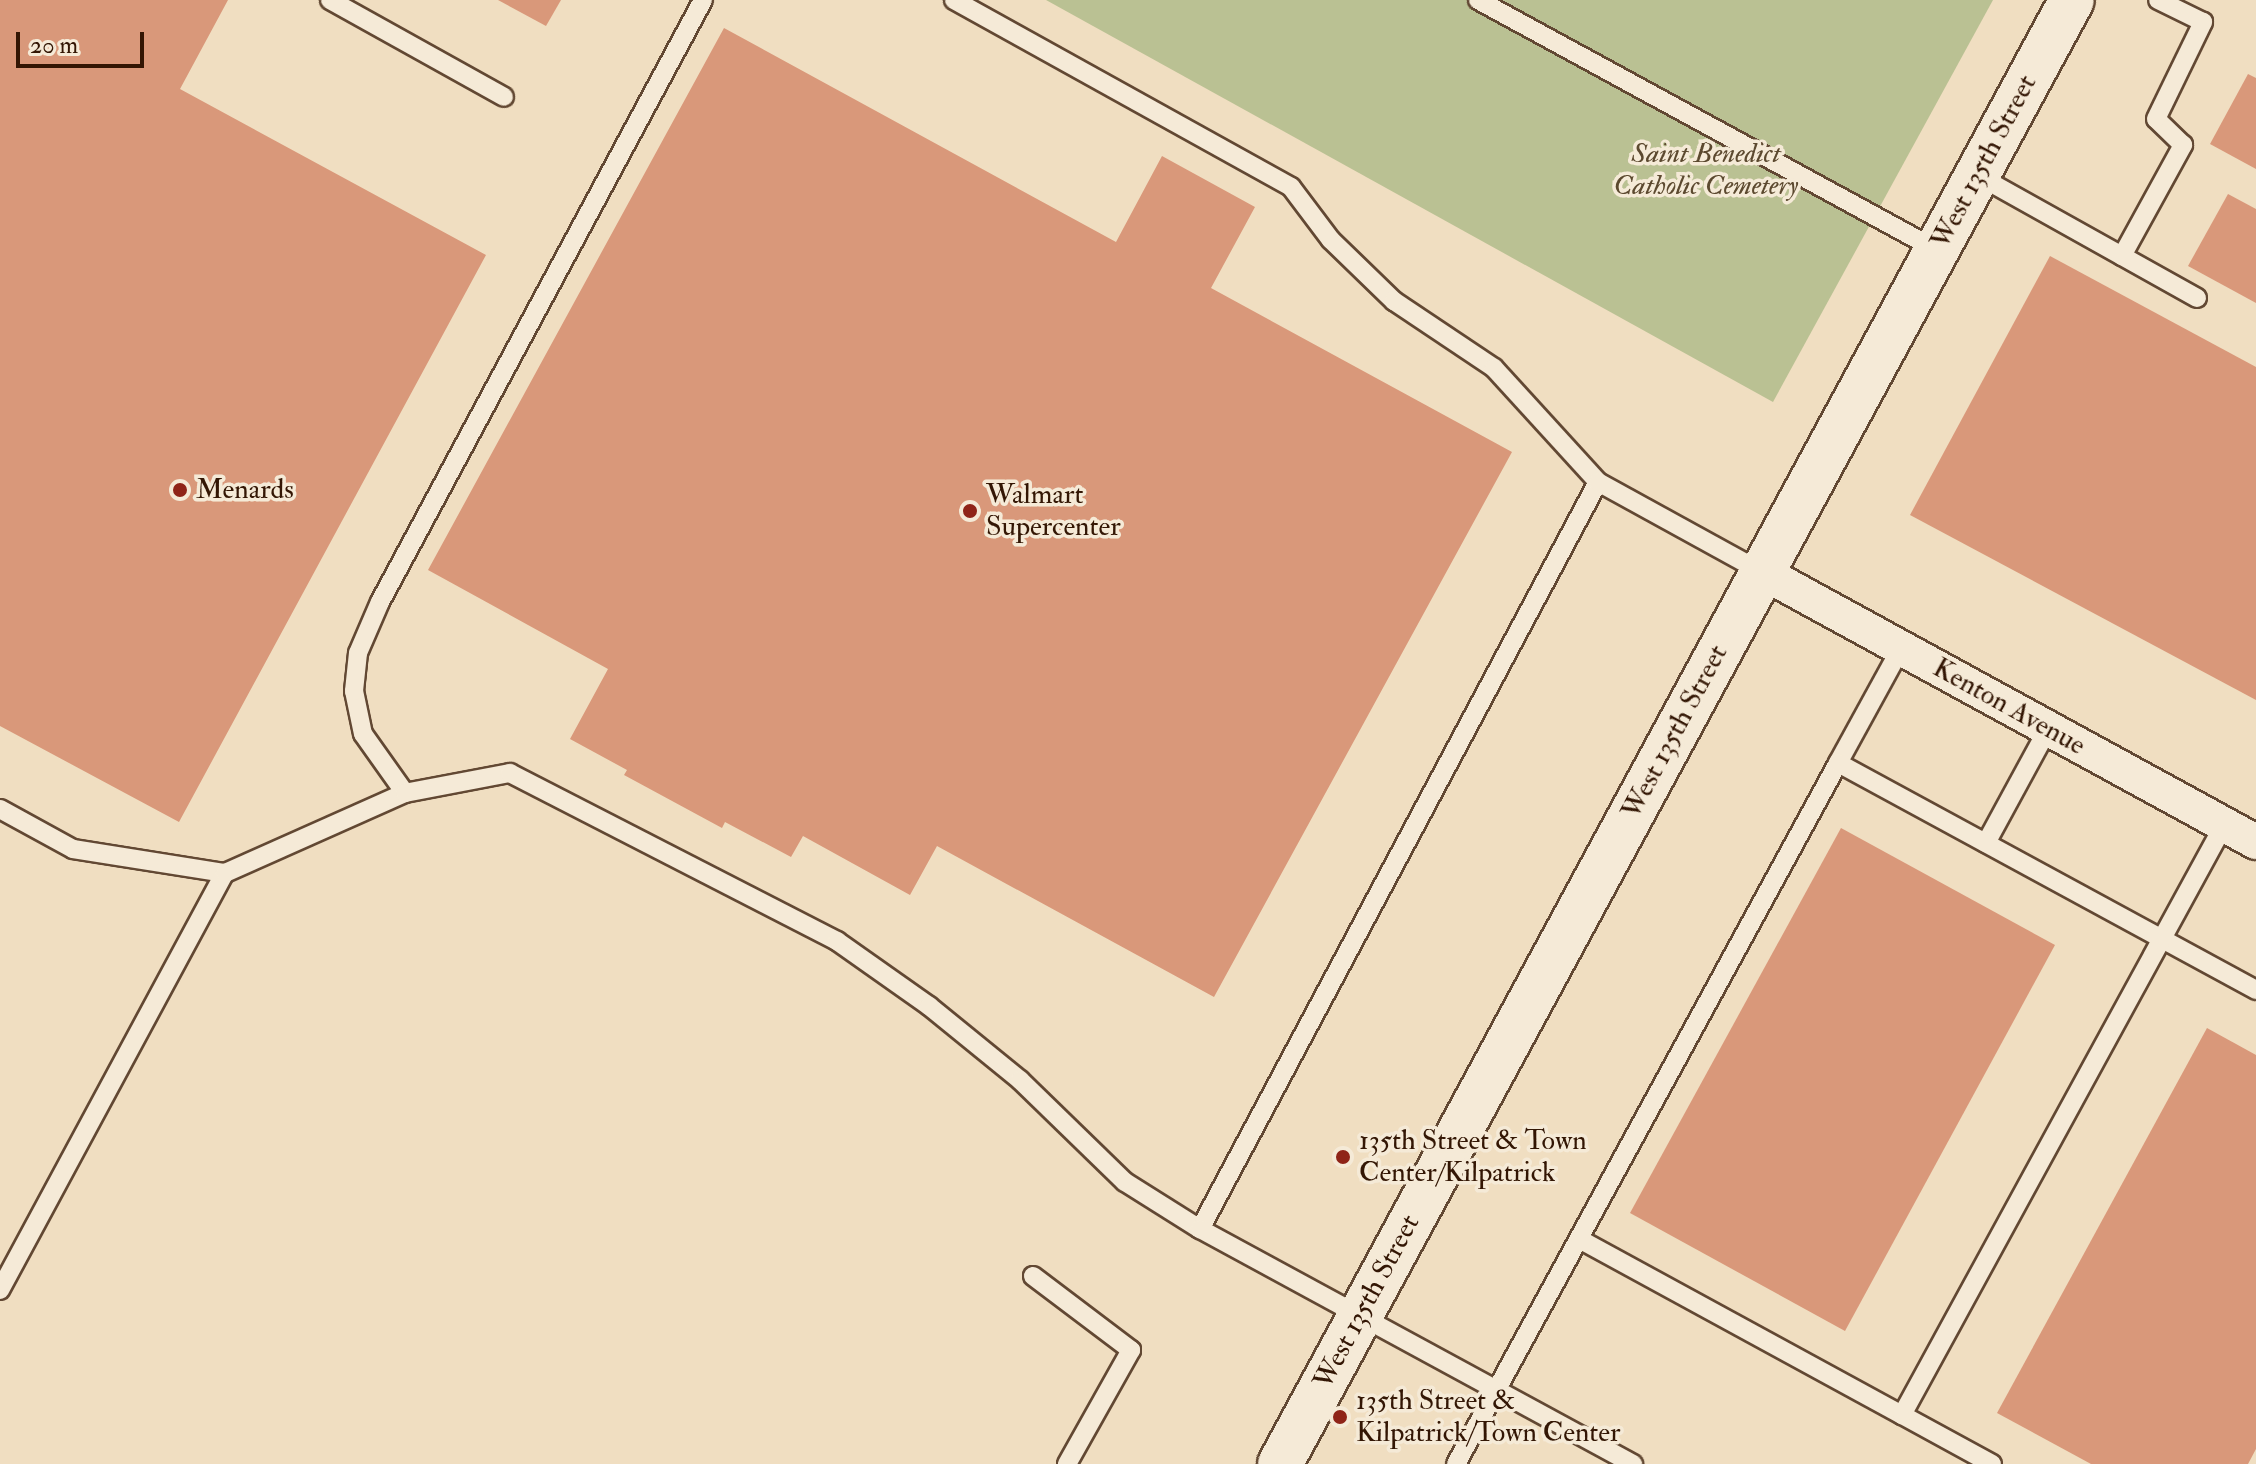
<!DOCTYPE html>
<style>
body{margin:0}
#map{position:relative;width:2256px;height:1464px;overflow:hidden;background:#f0dec1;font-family:"IM FELL Double Pica",serif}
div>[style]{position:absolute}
.green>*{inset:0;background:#bac193}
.building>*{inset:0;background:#d9987a}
.roads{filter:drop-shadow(2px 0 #624833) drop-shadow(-2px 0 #624833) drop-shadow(0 2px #624833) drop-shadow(0 -2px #624833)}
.lane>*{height:18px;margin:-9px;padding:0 9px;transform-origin:9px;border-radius:9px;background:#f5ead7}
.street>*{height:34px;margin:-17px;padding:0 17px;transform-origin:17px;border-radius:17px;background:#f5ead7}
.secondary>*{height:44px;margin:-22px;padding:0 22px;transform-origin:22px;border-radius:22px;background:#f5ead7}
.dots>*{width:22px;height:22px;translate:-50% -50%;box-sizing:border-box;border:4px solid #f5ead7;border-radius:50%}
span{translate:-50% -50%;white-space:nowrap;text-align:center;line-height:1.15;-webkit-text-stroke:7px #f5ead7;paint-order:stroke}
.park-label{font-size:28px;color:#5c492f;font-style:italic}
.street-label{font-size:28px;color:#331604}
.poi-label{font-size:28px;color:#331604}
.left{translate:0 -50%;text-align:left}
.scale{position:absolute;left:16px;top:32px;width:128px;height:36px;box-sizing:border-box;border:4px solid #331604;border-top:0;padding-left:10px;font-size:24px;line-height:28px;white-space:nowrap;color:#331604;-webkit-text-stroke:6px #f5ead7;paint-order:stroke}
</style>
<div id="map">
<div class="green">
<div style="clip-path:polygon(1046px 0,1993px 0,1773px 402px)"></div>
</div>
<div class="building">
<div style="clip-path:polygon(0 0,228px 0,180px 89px,486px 255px,179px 822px,0 726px)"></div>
<div style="clip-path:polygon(498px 0,561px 0,546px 26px)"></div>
<div style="clip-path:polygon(724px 28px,1116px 242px,1162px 156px,1255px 207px,1211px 288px,1512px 452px,1214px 997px,937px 846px,910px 895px,803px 836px,791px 857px,725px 822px,722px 828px,624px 775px,627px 770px,570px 739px,608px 669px,428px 570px)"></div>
<div style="clip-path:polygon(2248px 74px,2256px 78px,2256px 169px,2210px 144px)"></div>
<div style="clip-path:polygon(2228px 194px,2256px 209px,2256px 303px,2188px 266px)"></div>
<div style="clip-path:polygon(2050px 256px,2256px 367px,2256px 700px,1910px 515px)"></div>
<div style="clip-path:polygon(1841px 828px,2055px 945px,1845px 1331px,1630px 1213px)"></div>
<div style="clip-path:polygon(2207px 1028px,2256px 1055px,2256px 1449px,2248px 1464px,2091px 1464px,1997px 1413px)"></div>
</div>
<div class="roads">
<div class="lane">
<div style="left:330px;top:0;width:199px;rotate:29.1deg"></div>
<div style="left:954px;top:0;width:385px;rotate:29deg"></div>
<div style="left:1291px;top:187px;width:66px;rotate:53deg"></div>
<div style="left:1331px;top:240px;width:88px;rotate:44.1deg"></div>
<div style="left:1394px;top:301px;width:120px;rotate:33.8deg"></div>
<div style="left:1494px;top:368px;width:154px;rotate:47.6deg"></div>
<div style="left:1478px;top:0;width:523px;rotate:28.58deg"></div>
<div style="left:1977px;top:175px;width:252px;rotate:29.2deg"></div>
<div style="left:2122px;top:256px;width:127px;rotate:-61.2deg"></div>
<div style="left:2183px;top:145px;width:37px;rotate:-136deg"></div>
<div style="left:2156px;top:119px;width:108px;rotate:-64.1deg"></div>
<div style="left:2203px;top:22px;width:50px;rotate:-153.9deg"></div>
<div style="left:1838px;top:763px;width:131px;rotate:-61.3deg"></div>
<div style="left:405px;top:793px;width:72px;rotate:-125.4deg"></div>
<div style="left:363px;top:734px;width:44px;rotate:-101.8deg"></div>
<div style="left:354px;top:691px;width:38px;rotate:-84deg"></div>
<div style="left:358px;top:653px;width:56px;rotate:-66.7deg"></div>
<div style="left:380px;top:602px;width:683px;rotate:-61.78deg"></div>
<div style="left:0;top:809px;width:83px;rotate:28.7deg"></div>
<div style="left:73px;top:849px;width:154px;rotate:9deg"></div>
<div style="left:1986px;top:843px;width:130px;rotate:-61.5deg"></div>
<div style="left:1200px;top:1229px;width:846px;rotate:-61.95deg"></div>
<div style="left:1598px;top:482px;width:187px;rotate:28.8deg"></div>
<div style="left:1579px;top:1239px;width:368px;rotate:28.6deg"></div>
<div style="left:1033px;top:1276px;width:123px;rotate:37.1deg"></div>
<div style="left:1131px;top:1350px;width:131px;rotate:119.3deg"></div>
<div style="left:0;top:1290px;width:474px;rotate:-61.7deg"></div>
<div style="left:225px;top:873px;width:197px;rotate:-24deg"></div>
<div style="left:405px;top:793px;width:107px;rotate:-10.8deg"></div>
<div style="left:510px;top:773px;width:368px;rotate:27.2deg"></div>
<div style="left:837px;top:941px;width:113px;rotate:35.2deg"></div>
<div style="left:929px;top:1006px;width:117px;rotate:39.1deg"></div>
<div style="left:1020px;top:1080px;width:146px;rotate:44.2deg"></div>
<div style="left:1125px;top:1182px;width:89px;rotate:32.1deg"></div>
<div style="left:1200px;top:1229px;width:493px;rotate:28.5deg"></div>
<div style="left:1456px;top:1464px;width:798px;rotate:-61.41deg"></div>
<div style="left:1838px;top:763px;width:476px;rotate:28.5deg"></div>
<div style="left:1992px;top:1464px;width:102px;rotate:-151.4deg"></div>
<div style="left:1902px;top:1415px;width:672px;rotate:-61.38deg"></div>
</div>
<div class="street">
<div style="left:1762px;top:572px;width:563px;rotate:28.66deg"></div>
</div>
<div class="secondary">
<div style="left:1280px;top:1464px;width:1664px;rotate:-61.59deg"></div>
</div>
</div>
<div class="dots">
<div style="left:180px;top:490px;background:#8f2418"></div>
<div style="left:970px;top:511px;background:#8f2418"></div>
<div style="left:1343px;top:1157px;background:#8f2418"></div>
<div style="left:1340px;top:1417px;background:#8f2418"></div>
</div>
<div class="park-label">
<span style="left:1706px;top:170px">Saint Benedict<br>Catholic Cemetery</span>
</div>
<div class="street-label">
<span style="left:1984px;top:162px;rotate:-62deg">West 135th Street</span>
<span style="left:2009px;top:707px;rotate:29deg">Kenton Avenue</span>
<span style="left:1675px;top:732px;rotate:-62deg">West 135th Street</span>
<span style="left:1367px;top:1302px;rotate:-62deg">West 135th Street</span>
</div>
<div class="poi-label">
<span class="left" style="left:196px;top:490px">Menards</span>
<span class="left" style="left:986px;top:511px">Walmart<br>Supercenter</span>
<span class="left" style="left:1359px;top:1157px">135th Street &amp; Town<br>Center/Kilpatrick</span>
<span class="left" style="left:1356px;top:1417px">135th Street &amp;<br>Kilpatrick/Town Center</span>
</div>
<div class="scale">20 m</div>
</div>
